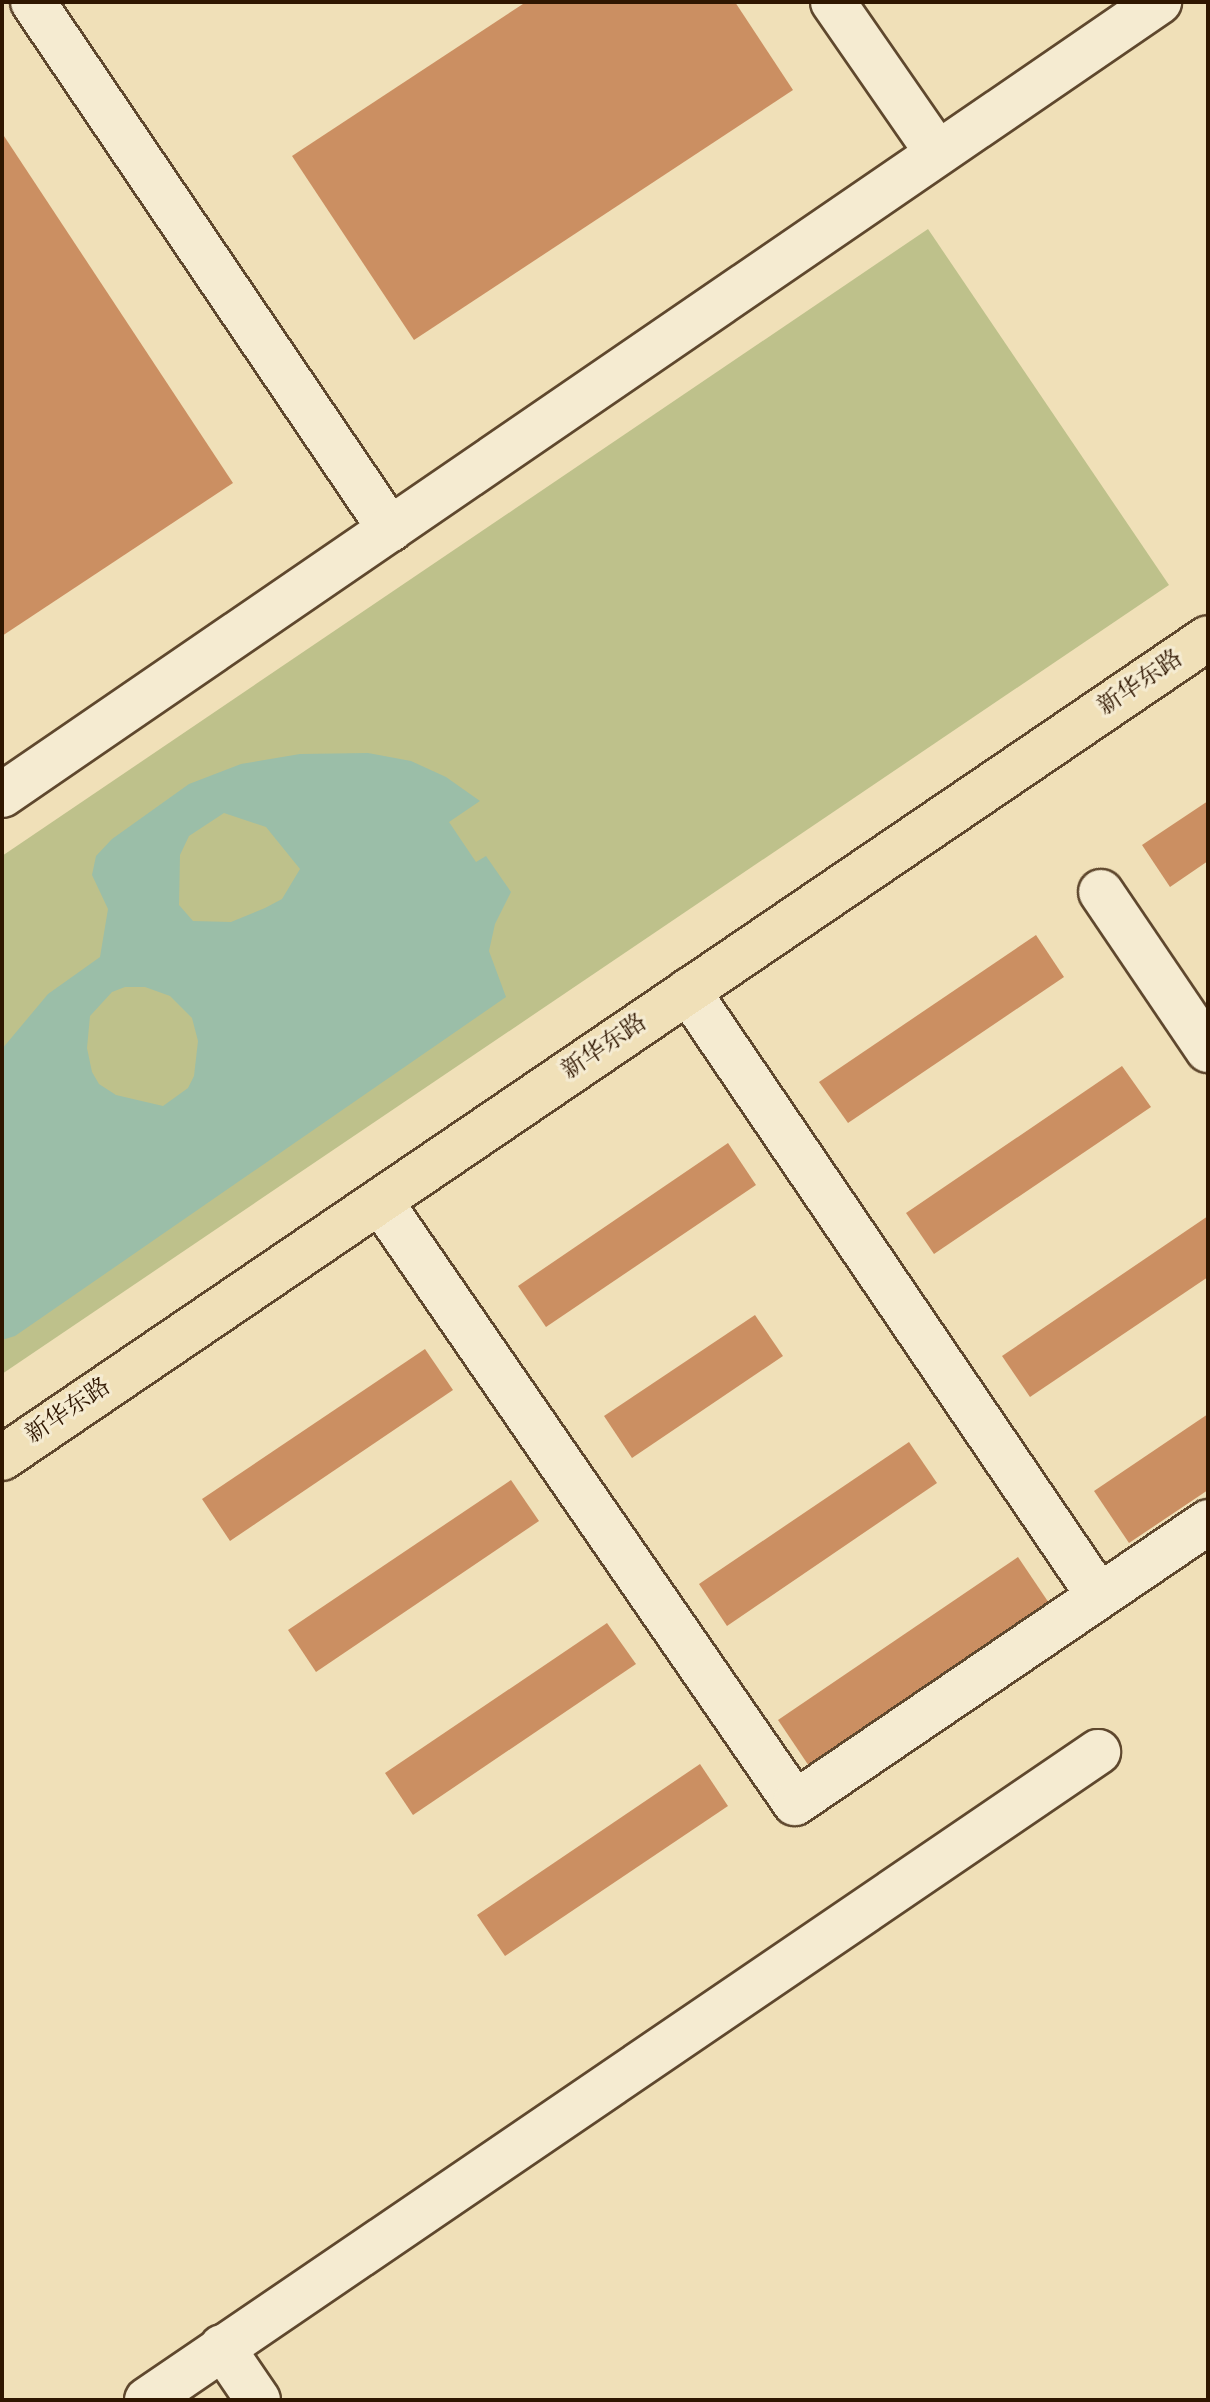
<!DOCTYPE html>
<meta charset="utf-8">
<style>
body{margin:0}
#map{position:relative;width:1210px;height:2402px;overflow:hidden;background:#f0e0b8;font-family:Vollkorn,"Noto Serif SC",serif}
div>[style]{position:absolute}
.green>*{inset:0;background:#bec18b}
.water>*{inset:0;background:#9bbea8}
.building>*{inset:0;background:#cb8f62}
.roads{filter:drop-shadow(2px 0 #5f482e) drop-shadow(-2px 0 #5f482e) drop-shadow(0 2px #5f482e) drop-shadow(0 -2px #5f482e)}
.minor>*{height:44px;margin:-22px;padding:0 22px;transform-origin:22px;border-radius:22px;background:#f5ebd1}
.major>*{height:44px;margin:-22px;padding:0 22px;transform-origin:22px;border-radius:22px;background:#f0e0b8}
span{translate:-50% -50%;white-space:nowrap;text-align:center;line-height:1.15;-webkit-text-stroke:6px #f5ebd1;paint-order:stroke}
.street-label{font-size:24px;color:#2f1600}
.frame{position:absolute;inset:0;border:4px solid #2f1600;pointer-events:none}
</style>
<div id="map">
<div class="green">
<div style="clip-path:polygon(928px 229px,1169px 585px,2px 1374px,2px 856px)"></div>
</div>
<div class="water">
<div style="clip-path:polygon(evenodd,368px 753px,411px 761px,446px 777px,480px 801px,449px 822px,476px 862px,486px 856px,511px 892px,495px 924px,489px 951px,506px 997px,15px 1336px,2px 1340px,2px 1049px,48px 994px,100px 957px,108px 909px,92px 875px,96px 856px,112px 839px,189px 784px,241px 764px,300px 754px,368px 753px,224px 813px,266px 827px,300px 869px,282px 899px,265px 908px,231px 922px,193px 921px,179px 905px,180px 855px,189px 836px,224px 813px,368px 753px,125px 987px,145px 987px,170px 996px,192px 1018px,198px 1041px,194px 1076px,188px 1088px,163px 1106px,116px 1095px,99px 1084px,92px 1072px,87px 1048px,90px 1016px,112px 992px,125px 987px)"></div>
</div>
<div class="building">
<div style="clip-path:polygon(526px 2px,735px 2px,793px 90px,414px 340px,292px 156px)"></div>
<div style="clip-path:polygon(2px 133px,233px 483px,2px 636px)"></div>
<div style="clip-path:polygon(1208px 801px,1208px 861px,1170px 887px,1142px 845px)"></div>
<div style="clip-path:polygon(1036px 935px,1064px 977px,848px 1123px,819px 1082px)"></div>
<div style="clip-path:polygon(1122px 1066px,1151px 1107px,934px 1254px,906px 1213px)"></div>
<div style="clip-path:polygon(728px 1143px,756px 1185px,546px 1327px,518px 1286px)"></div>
<div style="clip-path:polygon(1208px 1216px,1208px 1277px,1030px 1397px,1002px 1356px)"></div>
<div style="clip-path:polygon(755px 1315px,783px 1356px,632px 1458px,604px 1416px)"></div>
<div style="clip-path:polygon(425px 1349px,453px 1390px,230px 1541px,202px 1499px)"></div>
<div style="clip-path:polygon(1208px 1414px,1208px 1490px,1129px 1543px,1094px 1491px)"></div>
<div style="clip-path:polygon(909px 1442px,937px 1483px,727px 1626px,699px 1584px)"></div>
<div style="clip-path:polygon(511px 1480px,539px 1521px,316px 1672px,288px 1630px)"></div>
<div style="clip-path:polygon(1018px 1557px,1053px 1609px,813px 1772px,778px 1720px)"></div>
<div style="clip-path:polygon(607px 1623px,636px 1664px,413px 1815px,385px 1773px)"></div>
<div style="clip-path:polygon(700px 1764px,728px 1806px,505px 1956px,477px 1915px)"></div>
</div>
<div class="roads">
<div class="minor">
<div style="left:33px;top:2px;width:637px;rotate:55.89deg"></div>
<div style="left:833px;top:2px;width:183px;rotate:55.3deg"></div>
<div style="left:2px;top:795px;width:1403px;rotate:-34.43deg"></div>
<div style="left:1101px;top:892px;width:191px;rotate:55.9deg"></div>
<div style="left:688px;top:991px;width:731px;rotate:55.81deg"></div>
<div style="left:380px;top:1201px;width:731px;rotate:55.42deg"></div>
<div style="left:795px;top:1803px;width:500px;rotate:-34.2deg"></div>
<div style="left:222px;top:2347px;width:64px;rotate:55.8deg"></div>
<div style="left:147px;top:2400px;width:1151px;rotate:-34.27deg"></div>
</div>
<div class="major">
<div style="left:2px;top:1458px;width:1458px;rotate:-34.21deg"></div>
</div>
</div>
<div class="street-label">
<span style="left:1141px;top:684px;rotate:-34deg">新华东路</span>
<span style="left:605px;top:1048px;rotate:-34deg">新华东路</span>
<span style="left:69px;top:1412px;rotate:-34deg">新华东路</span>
</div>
<div class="frame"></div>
</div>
